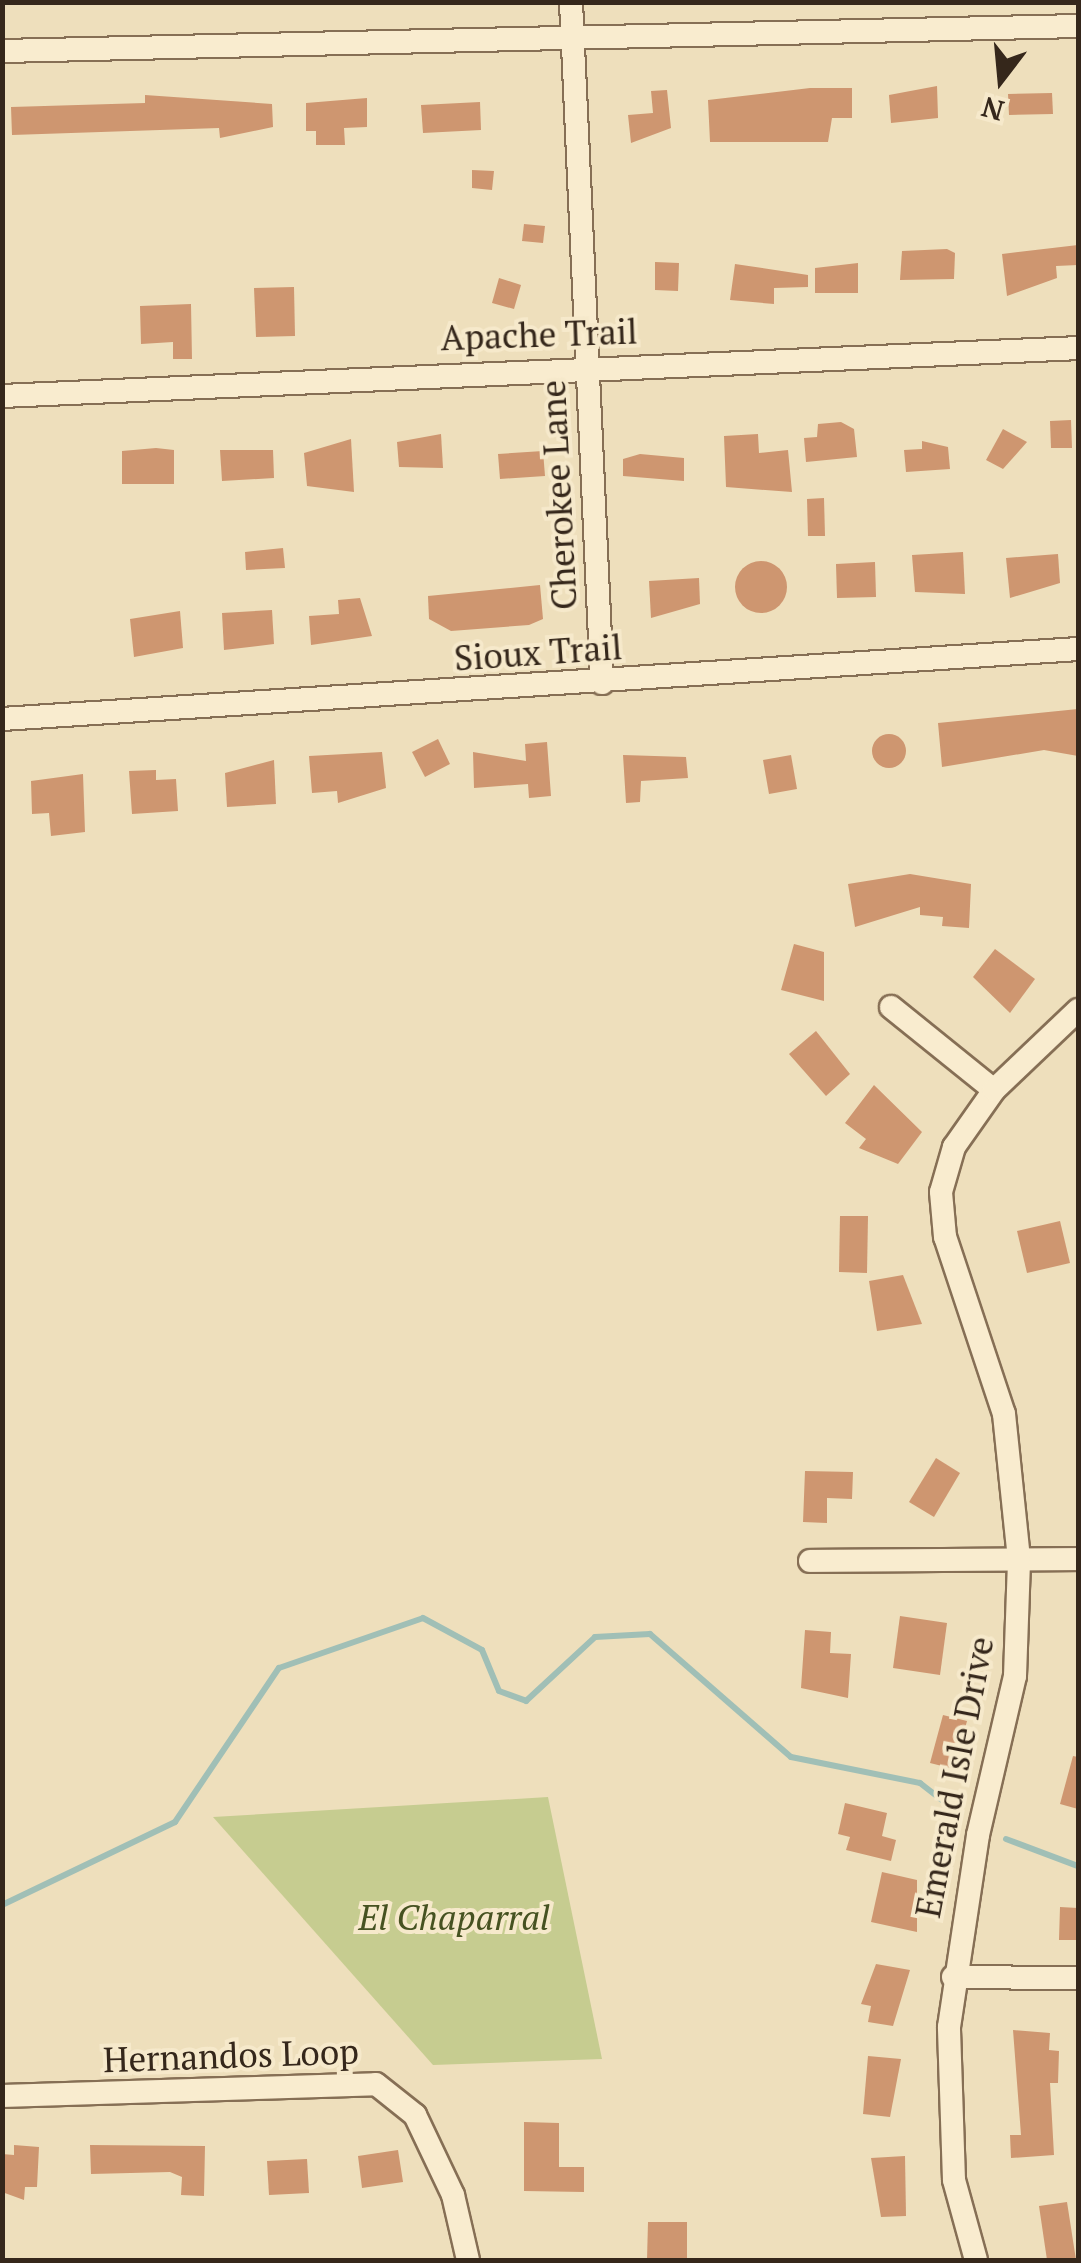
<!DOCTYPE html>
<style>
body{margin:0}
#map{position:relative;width:1081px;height:2263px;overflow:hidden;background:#eedfbc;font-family:"PT Serif",serif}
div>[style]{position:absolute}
.green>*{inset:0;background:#c6cc90}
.stream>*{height:6px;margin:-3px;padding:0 3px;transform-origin:3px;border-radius:3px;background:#a0bfb6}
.building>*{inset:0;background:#ce9670}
.round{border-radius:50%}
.roads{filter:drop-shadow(2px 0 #866f55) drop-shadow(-2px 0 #866f55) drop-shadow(0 2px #866f55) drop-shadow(0 -2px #866f55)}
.street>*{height:22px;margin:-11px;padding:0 11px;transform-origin:11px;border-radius:11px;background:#f9eccf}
span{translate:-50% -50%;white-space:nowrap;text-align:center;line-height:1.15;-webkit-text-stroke:8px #f6e9cb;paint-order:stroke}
.street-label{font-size:35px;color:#35271b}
.park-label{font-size:35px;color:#465221;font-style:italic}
.frame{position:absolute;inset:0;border:5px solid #35271b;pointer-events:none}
.north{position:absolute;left:951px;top:30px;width:100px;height:100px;-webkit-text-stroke:8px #f6e9cb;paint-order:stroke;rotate:196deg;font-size:28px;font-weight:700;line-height:40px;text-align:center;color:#35271b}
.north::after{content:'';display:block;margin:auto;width:35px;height:45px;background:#35271b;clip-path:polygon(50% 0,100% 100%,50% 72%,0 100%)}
</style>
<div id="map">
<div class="green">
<div style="clip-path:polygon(548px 1797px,602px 2059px,433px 2065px,213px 1817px)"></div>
</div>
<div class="stream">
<div style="left:1006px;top:1839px;width:77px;rotate:20.6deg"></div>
<div style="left:2px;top:1905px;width:192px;rotate:-25.6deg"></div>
<div style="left:175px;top:1822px;width:186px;rotate:-56deg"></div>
<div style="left:279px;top:1668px;width:152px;rotate:-19.1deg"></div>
<div style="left:423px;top:1618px;width:67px;rotate:28.5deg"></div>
<div style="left:482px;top:1650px;width:44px;rotate:67.5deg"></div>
<div style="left:499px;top:1691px;width:29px;rotate:20deg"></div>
<div style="left:526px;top:1701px;width:94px;rotate:-42.8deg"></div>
<div style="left:595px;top:1637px;width:55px;rotate:-3.1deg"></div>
<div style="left:650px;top:1634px;width:187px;rotate:41.1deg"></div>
<div style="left:791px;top:1757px;width:132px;rotate:11.4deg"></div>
<div style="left:920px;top:1783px;width:51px;rotate:37.8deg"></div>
</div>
<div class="building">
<div style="clip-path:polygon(937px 86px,938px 118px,891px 123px,889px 95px)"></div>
<div style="clip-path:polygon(810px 88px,852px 88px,852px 118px,832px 118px,828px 142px,710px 142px,708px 100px)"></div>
<div style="clip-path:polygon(667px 90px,671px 128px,631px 143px,628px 115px,653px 113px,651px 91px)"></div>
<div style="clip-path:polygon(1052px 93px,1053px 114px,1009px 115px,1008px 94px)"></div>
<div style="clip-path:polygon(145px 95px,272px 104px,273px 127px,220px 138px,219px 128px,12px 135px,11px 107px,145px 103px)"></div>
<div style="clip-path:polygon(367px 98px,367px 127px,344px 128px,345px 145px,316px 145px,316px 131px,306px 131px,306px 103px)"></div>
<div style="clip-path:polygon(480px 102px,481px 130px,423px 133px,421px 105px)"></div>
<div style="clip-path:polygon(472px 170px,494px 171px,492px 190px,472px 188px)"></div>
<div style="clip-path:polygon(524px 224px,545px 226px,543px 243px,522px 241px)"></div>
<div style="clip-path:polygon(1078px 245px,1078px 265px,1056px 266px,1057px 278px,1007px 296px,1002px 254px)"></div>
<div style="clip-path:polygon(947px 249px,955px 253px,954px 279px,900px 280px,902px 251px)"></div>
<div style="clip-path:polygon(655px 262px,679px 263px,678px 291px,655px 290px)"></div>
<div style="clip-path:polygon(858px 263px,858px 293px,815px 293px,815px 268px)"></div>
<div style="clip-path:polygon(735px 264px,808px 275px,808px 287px,774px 288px,774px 304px,730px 300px)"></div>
<div style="clip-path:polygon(499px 278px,521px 285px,514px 309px,492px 303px)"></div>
<div style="clip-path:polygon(294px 287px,295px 336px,256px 337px,254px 288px)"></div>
<div style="clip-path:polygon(191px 304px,192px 359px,173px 359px,173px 342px,141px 344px,140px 306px)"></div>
<div style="clip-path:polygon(1071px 420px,1072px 448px,1051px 448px,1050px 421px)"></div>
<div style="clip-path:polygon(841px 422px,854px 429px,857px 457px,806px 462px,804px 438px,817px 437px,818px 424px)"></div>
<div style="clip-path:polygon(1003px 429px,1027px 442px,1003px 469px,986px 460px)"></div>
<div style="clip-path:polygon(441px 434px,443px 468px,399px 467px,397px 442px)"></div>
<div style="clip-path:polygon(758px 434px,759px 453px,788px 450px,792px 492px,726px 487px,724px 436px)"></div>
<div style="clip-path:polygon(351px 439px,354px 492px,307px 486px,304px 453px)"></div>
<div style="clip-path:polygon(922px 441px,948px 447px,950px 469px,906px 472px,904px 450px,922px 449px)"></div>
<div style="clip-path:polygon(156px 448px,174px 450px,174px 484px,122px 484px,122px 451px)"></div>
<div style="clip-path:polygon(220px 450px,273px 450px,274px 478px,222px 481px)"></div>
<div style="clip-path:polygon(543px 451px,545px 476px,500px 479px,498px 454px)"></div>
<div style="clip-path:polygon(640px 454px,684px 458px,684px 481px,623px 476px,623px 459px)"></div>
<div style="clip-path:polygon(824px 498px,825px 536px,808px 536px,807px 499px)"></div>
<div style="clip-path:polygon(283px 548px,285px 568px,246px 570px,245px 552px)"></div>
<div style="clip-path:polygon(963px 552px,965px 594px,915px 592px,912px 555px)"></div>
<div style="clip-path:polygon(1058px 554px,1060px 583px,1010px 598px,1006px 558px)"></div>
<div class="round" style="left:735px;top:561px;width:52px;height:52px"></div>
<div style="clip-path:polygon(875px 562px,876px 597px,837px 598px,836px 564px)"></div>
<div style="clip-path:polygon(699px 578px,700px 604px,651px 618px,649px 581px)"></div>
<div style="clip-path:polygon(540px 585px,543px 619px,529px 625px,451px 631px,429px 619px,428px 596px)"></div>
<div style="clip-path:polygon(360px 598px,372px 636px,311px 645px,309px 616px,339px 614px,338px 600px)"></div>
<div style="clip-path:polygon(272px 610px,274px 644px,224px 650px,222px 613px)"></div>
<div style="clip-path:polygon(180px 611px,183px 648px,134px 657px,130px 619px)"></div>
<div style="clip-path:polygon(1078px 709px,1078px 756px,1044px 750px,942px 767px,938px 723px)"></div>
<div class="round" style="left:872px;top:734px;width:34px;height:34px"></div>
<div style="clip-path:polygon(438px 739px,450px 764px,425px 777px,412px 752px)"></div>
<div style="clip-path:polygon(547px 742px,551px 796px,529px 798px,528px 784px,474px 788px,473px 752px,526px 761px,525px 744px)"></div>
<div style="clip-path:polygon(382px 752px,386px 788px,338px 803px,337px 791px,312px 793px,309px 756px)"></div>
<div style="clip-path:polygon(623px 755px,686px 757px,688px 778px,641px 781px,640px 802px,626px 803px)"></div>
<div style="clip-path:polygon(791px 755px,797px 789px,769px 794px,763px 760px)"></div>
<div style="clip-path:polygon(274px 760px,276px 804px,227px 807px,225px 773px)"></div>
<div style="clip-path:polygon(156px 770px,156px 780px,176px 779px,178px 811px,132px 814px,129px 771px)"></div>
<div style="clip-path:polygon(83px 774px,85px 832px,51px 836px,49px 813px,32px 814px,31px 781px)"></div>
<div style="clip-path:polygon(910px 874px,971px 884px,969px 928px,942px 926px,943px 917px,920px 915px,920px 907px,855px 927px,848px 884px)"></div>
<div style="clip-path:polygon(794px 944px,824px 952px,824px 1001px,781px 990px)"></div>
<div style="clip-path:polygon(995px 949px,1035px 979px,1010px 1013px,973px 977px)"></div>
<div style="clip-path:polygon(816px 1031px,850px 1074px,826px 1096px,789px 1054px)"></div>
<div style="clip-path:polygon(874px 1085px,922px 1132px,898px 1164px,859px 1148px,866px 1139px,845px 1123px)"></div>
<div style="clip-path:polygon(840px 1216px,868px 1216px,867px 1273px,839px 1272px)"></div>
<div style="clip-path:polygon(1060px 1221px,1070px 1263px,1027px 1273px,1017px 1231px)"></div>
<div style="clip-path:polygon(903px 1275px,922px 1324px,877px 1331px,869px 1281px)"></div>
<div style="clip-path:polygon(936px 1458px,960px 1473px,934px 1517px,909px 1502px)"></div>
<div style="clip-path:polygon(805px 1471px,853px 1472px,852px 1499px,827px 1498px,827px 1523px,803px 1522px)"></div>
<div style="clip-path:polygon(900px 1616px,947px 1623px,940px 1675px,893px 1668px)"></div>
<div style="clip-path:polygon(805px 1630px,831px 1632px,830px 1653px,851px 1654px,848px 1698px,801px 1688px)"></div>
<div style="clip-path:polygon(943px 1715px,967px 1721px,954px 1769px,930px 1763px)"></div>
<div style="clip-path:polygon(1073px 1756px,1078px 1757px,1078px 1809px,1060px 1804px)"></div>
<div style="clip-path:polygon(845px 1803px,887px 1813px,882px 1836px,896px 1840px,891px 1861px,846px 1850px,850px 1837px,838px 1834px)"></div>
<div style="clip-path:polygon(882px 1872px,917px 1880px,917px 1932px,871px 1922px)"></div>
<div style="clip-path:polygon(1060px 1907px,1078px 1908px,1078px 1940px,1059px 1940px)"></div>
<div style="clip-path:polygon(876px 1964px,910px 1970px,893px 2026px,868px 2022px,871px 2006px,861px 2004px)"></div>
<div style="clip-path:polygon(1013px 2030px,1050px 2033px,1049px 2050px,1059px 2051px,1058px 2083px,1050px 2083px,1054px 2155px,1011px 2158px,1010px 2135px,1021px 2135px)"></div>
<div style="clip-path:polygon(868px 2056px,901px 2059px,890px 2117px,863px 2114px)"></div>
<div style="clip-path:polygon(524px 2122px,559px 2123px,559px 2167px,584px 2167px,584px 2192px,524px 2191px)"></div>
<div style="clip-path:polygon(14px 2145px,39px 2147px,37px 2187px,25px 2187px,24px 2200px,2px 2192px,2px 2154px,14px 2155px)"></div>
<div style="clip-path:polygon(90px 2145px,205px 2146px,204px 2196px,181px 2195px,182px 2177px,170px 2172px,91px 2174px)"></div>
<div style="clip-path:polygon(398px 2150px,403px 2182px,362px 2188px,358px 2156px)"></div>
<div style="clip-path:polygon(905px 2156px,906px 2216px,881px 2217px,871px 2158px)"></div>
<div style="clip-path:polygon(307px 2159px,309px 2193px,269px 2195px,267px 2161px)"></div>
<div style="clip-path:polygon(1067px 2202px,1076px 2260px,1047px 2260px,1039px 2206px)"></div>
<div style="clip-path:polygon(648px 2222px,687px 2222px,687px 2260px,647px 2260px)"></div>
</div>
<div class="roads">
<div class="street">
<div style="left:571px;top:2px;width:682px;rotate:87.39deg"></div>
<div style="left:2px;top:51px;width:1076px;rotate:-1.33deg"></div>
<div style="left:2px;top:396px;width:1077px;rotate:-2.55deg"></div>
<div style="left:2px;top:719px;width:1078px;rotate:-3.72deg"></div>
<div style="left:891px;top:1007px;width:132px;rotate:38.9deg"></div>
<div style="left:810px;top:1561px;width:268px;rotate:-0.4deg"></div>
<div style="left:953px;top:1977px;width:125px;rotate:0.5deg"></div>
<div style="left:2px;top:2096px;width:374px;rotate:-1.8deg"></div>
<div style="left:376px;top:2084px;width:50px;rotate:38.5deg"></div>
<div style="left:415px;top:2115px;width:89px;rotate:64.6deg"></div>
<div style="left:453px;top:2195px;width:67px;rotate:77deg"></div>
<div style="left:976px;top:2260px;width:83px;rotate:-105.4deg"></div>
<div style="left:954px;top:2180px;width:153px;rotate:-91.9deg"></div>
<div style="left:949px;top:2027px;width:194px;rotate:-81.4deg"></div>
<div style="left:978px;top:1835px;width:163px;rotate:-76.9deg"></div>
<div style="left:1015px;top:1676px;width:117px;rotate:-88deg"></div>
<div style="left:1019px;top:1559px;width:146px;rotate:-95.9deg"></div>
<div style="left:1004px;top:1414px;width:187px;rotate:-108.4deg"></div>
<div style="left:945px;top:1237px;width:45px;rotate:-95.1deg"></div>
<div style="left:941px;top:1192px;width:47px;rotate:-73.9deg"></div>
<div style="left:954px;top:1147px;width:70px;rotate:-54.9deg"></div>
<div style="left:994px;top:1090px;width:116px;rotate:-43.6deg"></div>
</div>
</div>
<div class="street-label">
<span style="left:539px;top:334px;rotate:-2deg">Apache Trail</span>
<span style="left:558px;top:495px;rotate:-93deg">Cherokee Lane</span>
<span style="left:538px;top:652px;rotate:-4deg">Sioux Trail</span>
<span style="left:954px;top:1777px;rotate:-79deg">Emerald Isle Drive</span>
<span style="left:231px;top:2055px;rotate:-2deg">Hernandos Loop</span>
</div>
<div class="park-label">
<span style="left:454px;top:1917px">El Chaparral</span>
</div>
<div class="frame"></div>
<div class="north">N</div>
</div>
